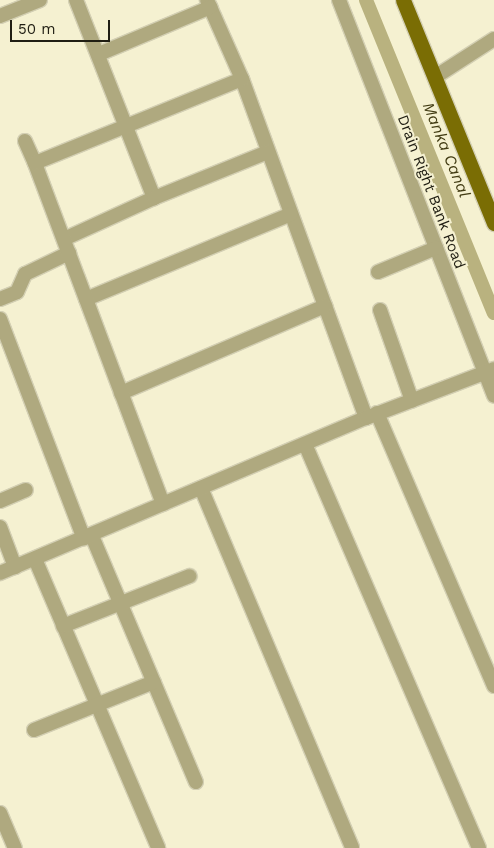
<!DOCTYPE html>
<style>
body{margin:0}
#map{position:relative;width:494px;height:848px;overflow:hidden;background:#f5f1d1;font-family:"Work Sans",sans-serif}
div>[style]{position:absolute}
.canal>*{height:14px;margin:-7px;padding:0 7px;transform-origin:7px;border-radius:7px;background:#b9b27f}
.roads{filter:drop-shadow(1px 0 #d3cfb3) drop-shadow(-1px 0 #d3cfb3) drop-shadow(0 1px #d3cfb3) drop-shadow(0 -1px #d3cfb3)}
.minor>*{height:14px;margin:-7px;padding:0 7px;transform-origin:7px;border-radius:7px;background:#afa97f}
.major>*{height:15px;margin:-7.5px;padding:0 7.5px;transform-origin:7.5px;border-radius:7.5px;background:#7a6d04}
span{translate:-50% -50%;white-space:nowrap;text-align:center;line-height:1.15;-webkit-text-stroke:4px #f5f1d1;paint-order:stroke}
.street-label{font-size:15px;color:#201e13}
.water-label{font-size:16px;color:#423c13;font-style:italic}
.scale{position:absolute;left:10px;top:20px;width:100px;height:22px;box-sizing:border-box;border:2px solid #201e13;border-top:0;padding-left:6px;font-size:15px;line-height:18px;white-space:nowrap;color:#201e13;-webkit-text-stroke:4px #f5f1d1;paint-order:stroke}
</style>
<div id="map">
<div class="canal">
<div style="left:366px;top:0;width:338px;rotate:67.8deg"></div>
</div>
<div class="roads">
<div class="minor">
<div style="left:76px;top:0;width:213px;rotate:68.5deg"></div>
<div style="left:207px;top:0;width:86px;rotate:66.1deg"></div>
<div style="left:242px;top:79px;width:361px;rotate:69.9deg"></div>
<div style="left:339px;top:0;width:425px;rotate:68.6deg"></div>
<div style="left:0;top:16px;width:43px;rotate:-21.8deg"></div>
<div style="left:99px;top:54px;width:121px;rotate:-22.8deg"></div>
<div style="left:435px;top:77px;width:70px;rotate:-32.8deg"></div>
<div style="left:25px;top:141px;width:24px;rotate:66deg"></div>
<div style="left:64px;top:239px;width:99px;rotate:-24.5deg"></div>
<div style="left:154px;top:198px;width:123px;rotate:-22deg"></div>
<div style="left:378px;top:272px;width:63px;rotate:-22.5deg"></div>
<div style="left:0;top:299px;width:18px;rotate:-22deg"></div>
<div style="left:17px;top:292px;width:20px;rotate:-66deg"></div>
<div style="left:25px;top:274px;width:49px;rotate:-25.5deg"></div>
<div style="left:86px;top:299px;width:222px;rotate:-22.5deg"></div>
<div style="left:380px;top:310px;width:96px;rotate:70.6deg"></div>
<div style="left:0;top:319px;width:235px;rotate:69.1deg"></div>
<div style="left:121px;top:393px;width:222px;rotate:-23.1deg"></div>
<div style="left:377px;top:413px;width:297px;rotate:66.8deg"></div>
<div style="left:305px;top:444px;width:440px;rotate:66.7deg"></div>
<div style="left:201px;top:488px;width:390px;rotate:67.2deg"></div>
<div style="left:0;top:501px;width:28px;rotate:-23deg"></div>
<div style="left:163px;top:504px;width:364px;rotate:-110.6deg"></div>
<div style="left:35px;top:163px;width:223px;rotate:-22.1deg"></div>
<div style="left:0;top:527px;width:43px;rotate:69.4deg"></div>
<div style="left:92px;top:536px;width:267px;rotate:67.1deg"></div>
<div style="left:35px;top:559px;width:314px;rotate:66.9deg"></div>
<div style="left:0;top:573px;width:397px;rotate:-23deg"></div>
<div style="left:366px;top:418px;width:137px;rotate:-20.9deg"></div>
<div style="left:63px;top:626px;width:136px;rotate:-21.5deg"></div>
<div style="left:34px;top:730px;width:129px;rotate:-21.8deg"></div>
<div style="left:0;top:813px;width:38px;rotate:67deg"></div>
</div>
<div class="major">
<div style="left:403px;top:0;width:241px;rotate:67.8deg"></div>
</div>
</div>
<div class="street-label">
<span style="left:431px;top:192px;rotate:69deg">Drain Right Bank Road</span>
</div>
<div class="water-label">
<span style="left:446px;top:150px;rotate:68deg">Manka Canal</span>
</div>
<div class="scale">50 m</div>
</div>
